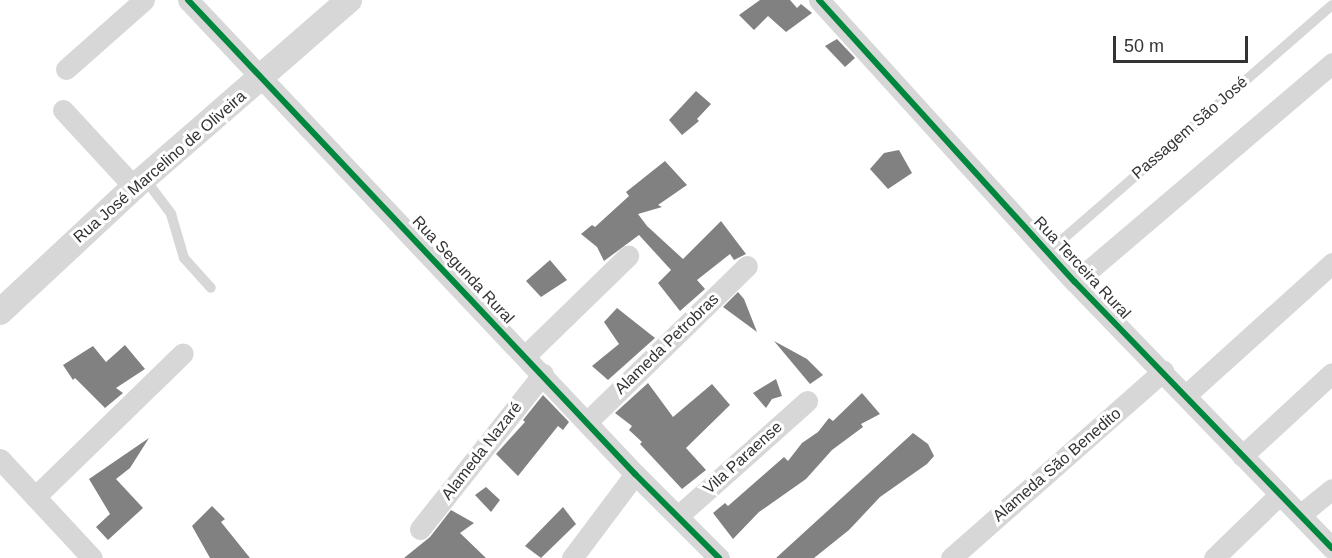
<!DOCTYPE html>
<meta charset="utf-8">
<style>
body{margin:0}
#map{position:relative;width:1332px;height:558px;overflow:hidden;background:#fff;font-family:Arial,sans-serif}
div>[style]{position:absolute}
.building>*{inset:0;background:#818181}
.service>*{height:10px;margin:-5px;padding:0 5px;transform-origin:5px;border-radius:5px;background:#d7d7d7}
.minor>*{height:21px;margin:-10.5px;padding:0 10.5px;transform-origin:10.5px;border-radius:10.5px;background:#d7d7d7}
.tertiary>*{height:26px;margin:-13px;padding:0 13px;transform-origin:13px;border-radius:13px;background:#d7d7d7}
.cycleway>*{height:6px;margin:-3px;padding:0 3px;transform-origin:3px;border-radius:3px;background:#00873e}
span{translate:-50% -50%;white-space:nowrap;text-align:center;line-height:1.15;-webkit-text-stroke:6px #fff;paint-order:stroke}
.street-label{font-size:16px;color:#333}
.scale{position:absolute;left:1113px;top:36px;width:135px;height:27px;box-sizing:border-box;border:3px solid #333;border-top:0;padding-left:8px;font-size:18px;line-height:21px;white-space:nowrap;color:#333;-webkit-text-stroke:4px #fff;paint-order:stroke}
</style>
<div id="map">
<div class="building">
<div style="clip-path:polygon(760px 0,790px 0,797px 8px,801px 4px,812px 13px,786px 32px,768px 16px,754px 30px,739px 15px)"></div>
<div style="clip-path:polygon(837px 39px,855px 58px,845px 67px,825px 46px)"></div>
<div style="clip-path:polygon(696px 91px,711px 104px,697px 119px,699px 121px,682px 135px,669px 120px)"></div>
<div style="clip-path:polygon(899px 150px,912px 173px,888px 189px,870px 169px,884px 153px)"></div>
<div style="clip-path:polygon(665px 161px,687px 185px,658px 205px,662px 207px,638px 214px,647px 226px,683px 259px,721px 221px,746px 254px,734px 260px,730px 254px,697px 280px,705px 289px,680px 311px,658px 283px,671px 270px,639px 235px,604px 261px,597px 247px,581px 234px,592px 225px,595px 227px,629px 196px,626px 192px)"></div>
<div style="clip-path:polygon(550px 260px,567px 280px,541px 297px,526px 281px)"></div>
<div style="clip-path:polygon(738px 292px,744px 299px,757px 332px,723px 307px)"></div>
<div style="clip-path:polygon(617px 308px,655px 338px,608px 380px,592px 366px,619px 344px,604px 322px)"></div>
<div style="clip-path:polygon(774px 341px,807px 359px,823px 375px,810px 384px)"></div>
<div style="clip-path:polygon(125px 345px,145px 369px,116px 388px,123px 393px,105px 408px,75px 378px,73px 380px,63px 365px,93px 346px,106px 362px)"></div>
<div style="clip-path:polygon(776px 379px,782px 396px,772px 399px,766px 408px,753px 393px)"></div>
<div style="clip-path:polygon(648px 383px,673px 417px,712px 384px,730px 405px,686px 448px,706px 470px,682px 489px,640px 444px,642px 442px,629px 430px,632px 426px,615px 413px)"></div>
<div style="clip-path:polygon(862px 393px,880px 414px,861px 424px,863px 427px,832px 450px,806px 479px,759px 512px,733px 539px,713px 513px,725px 503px,728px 506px,784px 457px,788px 461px,802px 443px,818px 432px,829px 418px,833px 421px)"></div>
<div style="clip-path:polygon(543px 395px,569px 422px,563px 430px,558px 426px,518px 476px,496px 454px,525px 422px,523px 420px)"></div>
<div style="clip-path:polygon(913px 433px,928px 444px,934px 456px,927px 464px,880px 497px,849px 530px,814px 558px,776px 558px)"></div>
<div style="clip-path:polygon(149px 438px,130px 468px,116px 479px,143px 508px,108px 540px,96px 527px,110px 514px,89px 479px)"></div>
<div style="clip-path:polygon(486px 487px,500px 500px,491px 512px,475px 495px)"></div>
<div style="clip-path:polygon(212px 506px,225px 519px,221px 522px,250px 558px,210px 558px,192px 526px)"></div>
<div style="clip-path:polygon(563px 507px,576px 524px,541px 558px,525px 546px)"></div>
<div style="clip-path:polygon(451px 510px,474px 523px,460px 533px,486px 558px,404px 558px,430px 537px)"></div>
</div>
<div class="service">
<div style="left:151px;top:187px;width:34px;rotate:53deg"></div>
<div style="left:171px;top:214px;width:46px;rotate:73.5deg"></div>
<div style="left:184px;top:258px;width:40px;rotate:48deg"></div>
<div style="left:1048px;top:252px;width:376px;rotate:-41deg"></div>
</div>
<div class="minor">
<div style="left:188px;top:0;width:652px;rotate:46.68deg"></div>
<div style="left:635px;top:474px;width:119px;rotate:45deg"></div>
<div style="left:819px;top:0;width:381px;rotate:47.8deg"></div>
<div style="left:1075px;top:282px;width:370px;rotate:46deg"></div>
<div style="left:66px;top:69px;width:104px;rotate:-41.5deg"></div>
<div style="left:63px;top:110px;width:105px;rotate:47.3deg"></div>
<div style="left:1075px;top:282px;width:338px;rotate:-40.4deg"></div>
<div style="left:525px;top:356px;width:144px;rotate:-44.2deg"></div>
<div style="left:1186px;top:395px;width:197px;rotate:-42.1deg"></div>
<div style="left:588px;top:421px;width:222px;rotate:-44.3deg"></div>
<div style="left:1242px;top:456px;width:122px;rotate:-42.7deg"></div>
<div style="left:0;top:459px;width:135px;rotate:47.1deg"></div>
<div style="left:35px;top:497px;width:206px;rotate:-44.2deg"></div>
<div style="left:1300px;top:515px;width:41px;rotate:-39.1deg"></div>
<div style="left:678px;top:516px;width:173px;rotate:-41.7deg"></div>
<div style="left:420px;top:529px;width:198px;rotate:-51.6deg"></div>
<div style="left:572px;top:558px;width:105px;rotate:-53.1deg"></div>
<div style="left:951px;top:558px;width:283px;rotate:-41.4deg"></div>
<div style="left:1214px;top:558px;width:91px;rotate:-44.1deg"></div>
</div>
<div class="tertiary">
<div style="left:0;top:312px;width:183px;rotate:-43deg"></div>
<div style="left:134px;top:187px;width:285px;rotate:-41deg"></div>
</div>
<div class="cycleway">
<div style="left:188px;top:0;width:652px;rotate:46.68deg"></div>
<div style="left:635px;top:474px;width:119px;rotate:45deg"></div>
<div style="left:819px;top:0;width:381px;rotate:47.8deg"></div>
<div style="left:1075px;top:282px;width:370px;rotate:46deg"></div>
</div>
<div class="street-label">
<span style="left:1190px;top:128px;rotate:-41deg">Passagem São José</span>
<span style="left:160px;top:167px;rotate:-41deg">Rua José Marcelino de Oliveira</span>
<span style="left:1082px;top:268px;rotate:47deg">Rua Terceira Rural</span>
<span style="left:463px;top:270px;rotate:47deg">Rua Segunda Rural</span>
<span style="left:667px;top:344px;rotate:-44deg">Alameda Petrobras</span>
<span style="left:482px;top:451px;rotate:-52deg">Alameda Nazaré</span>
<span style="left:743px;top:458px;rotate:-42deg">Vila Paraense</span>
<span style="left:1057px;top:465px;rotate:-41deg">Alameda São Benedito</span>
</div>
<div class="scale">50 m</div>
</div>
